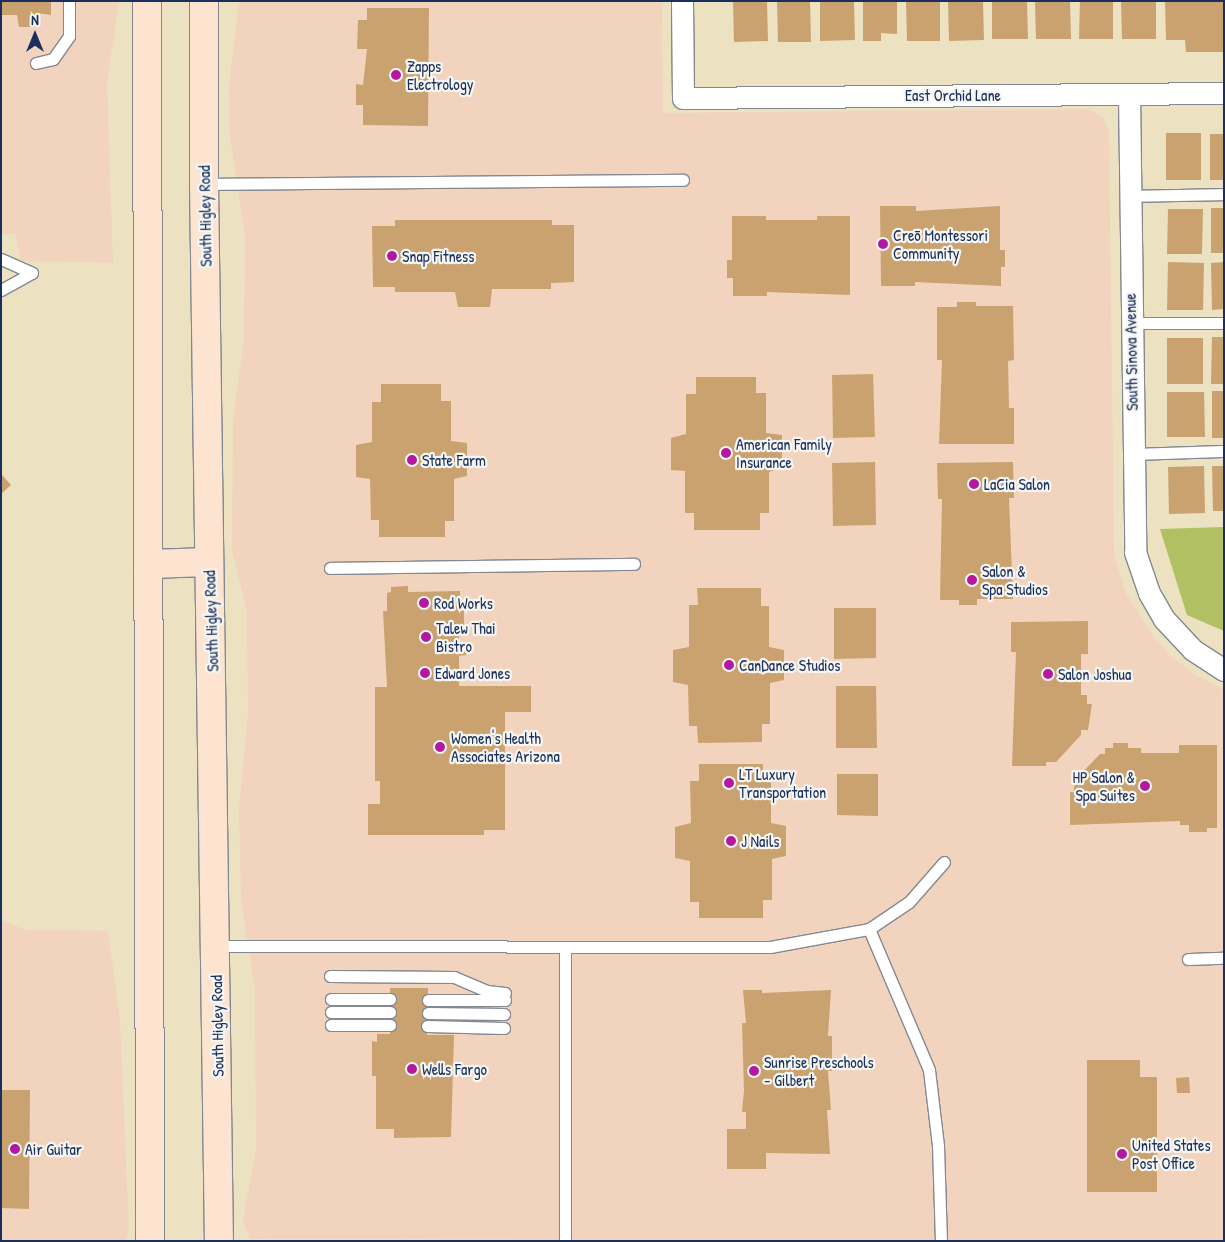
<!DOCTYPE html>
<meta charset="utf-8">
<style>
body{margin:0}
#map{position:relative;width:1225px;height:1242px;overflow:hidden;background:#ece1c1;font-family:"Patrick Hand",sans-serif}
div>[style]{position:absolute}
.built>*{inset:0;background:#f2d4be}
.green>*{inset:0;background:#b0c063}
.building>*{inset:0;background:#caa26f}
.roads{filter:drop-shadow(1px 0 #848890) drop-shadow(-1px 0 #848890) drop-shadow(0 1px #848890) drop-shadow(0 -1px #848890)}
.lane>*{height:11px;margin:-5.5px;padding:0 5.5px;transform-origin:5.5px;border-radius:5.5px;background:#fff}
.street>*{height:21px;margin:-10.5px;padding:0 10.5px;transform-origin:10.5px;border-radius:10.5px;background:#fff}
.secondary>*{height:28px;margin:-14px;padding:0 14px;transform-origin:14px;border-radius:14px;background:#fde4d1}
.dots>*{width:14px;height:14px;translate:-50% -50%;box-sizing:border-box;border:2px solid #f6f6f2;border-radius:50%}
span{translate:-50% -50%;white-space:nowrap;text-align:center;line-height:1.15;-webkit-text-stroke:4.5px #f6f6f2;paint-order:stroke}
.poi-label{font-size:16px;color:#1b2f5e}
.left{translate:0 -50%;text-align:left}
.right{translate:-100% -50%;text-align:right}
.street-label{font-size:16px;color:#1b2f5e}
.frame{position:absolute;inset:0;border:2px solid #1b2f5e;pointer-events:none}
.north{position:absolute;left:10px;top:10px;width:50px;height:50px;-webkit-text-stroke:4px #f6f6f2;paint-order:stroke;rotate:0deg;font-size:14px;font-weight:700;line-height:20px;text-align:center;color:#1b2f5e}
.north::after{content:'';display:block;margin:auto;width:18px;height:22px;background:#1b2f5e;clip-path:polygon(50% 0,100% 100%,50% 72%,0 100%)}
</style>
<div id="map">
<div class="built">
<div style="clip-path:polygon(1px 1px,119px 1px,107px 83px,113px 263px,21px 261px,15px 234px,1px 234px)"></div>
<div style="clip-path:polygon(239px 1px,662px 1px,663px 113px,1088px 109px,1102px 116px,1109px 131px,1114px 554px,1126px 593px,1153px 636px,1171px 656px,1194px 674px,1224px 689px,1224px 1241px,250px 1239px,243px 1220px,256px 1149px,255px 989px,241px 900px,239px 807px,248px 714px,247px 612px,232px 551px,233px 420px,244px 338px,245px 235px,230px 137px,229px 86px)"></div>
<div style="clip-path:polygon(1px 920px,26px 930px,108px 931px,120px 1019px,129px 1230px,126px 1241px,1px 1241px)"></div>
</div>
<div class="green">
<div style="clip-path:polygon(1224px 527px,1224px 631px,1187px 615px,1160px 529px)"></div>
</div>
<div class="building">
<div style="clip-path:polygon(1px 1px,51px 1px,51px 15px,37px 13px,35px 27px,19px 27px,17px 15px,1px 15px)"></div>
<div style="clip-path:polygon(733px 1px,767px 1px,768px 41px,734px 42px)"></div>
<div style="clip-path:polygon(777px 1px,810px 1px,811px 42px,778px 42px)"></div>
<div style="clip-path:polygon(820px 1px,854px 1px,855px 40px,820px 41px)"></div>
<div style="clip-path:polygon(863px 1px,897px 1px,897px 34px,881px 33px,881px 41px,863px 41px)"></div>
<div style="clip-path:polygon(906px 1px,940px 1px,940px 41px,907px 41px)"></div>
<div style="clip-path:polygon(948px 1px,983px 1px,984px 40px,949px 41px)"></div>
<div style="clip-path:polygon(992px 1px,1027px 1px,1028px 39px,992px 39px)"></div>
<div style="clip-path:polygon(1035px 1px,1070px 1px,1071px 39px,1036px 39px)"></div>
<div style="clip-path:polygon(1080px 1px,1113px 1px,1113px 39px,1079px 39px)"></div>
<div style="clip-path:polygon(1121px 1px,1156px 1px,1156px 39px,1122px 39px)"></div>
<div style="clip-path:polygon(1165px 1px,1224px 1px,1224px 52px,1186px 52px,1185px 40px,1166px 40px)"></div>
<div style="clip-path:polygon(367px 8px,429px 8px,428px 126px,363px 125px,363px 105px,356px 105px,356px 84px,363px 85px,367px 49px,357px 49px,358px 20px,367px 20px)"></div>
<div style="clip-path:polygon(1166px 133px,1201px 133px,1201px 180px,1166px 180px)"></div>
<div style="clip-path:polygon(1210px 134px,1224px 134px,1224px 180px,1210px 180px)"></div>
<div style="clip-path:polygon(880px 206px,916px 206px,916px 211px,1000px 206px,1000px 250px,1005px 250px,1005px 267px,1001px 267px,1001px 286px,915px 282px,915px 286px,881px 286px)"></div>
<div style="clip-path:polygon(1211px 208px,1224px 208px,1224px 253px,1211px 253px)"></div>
<div style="clip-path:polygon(1168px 209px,1203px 209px,1202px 254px,1167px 254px)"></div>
<div style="clip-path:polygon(732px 216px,766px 216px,766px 220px,817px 220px,817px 216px,850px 216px,850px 295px,767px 292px,767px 296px,733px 296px,733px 278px,727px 278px,727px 260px,732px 260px)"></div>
<div style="clip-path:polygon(395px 220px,552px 220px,552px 225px,574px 225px,574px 282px,551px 283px,551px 289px,492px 289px,490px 307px,458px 307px,455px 292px,395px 292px,395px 287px,373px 287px,372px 226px,395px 226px)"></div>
<div style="clip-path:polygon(1168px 262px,1204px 263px,1203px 310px,1167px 310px)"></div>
<div style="clip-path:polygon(1224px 262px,1224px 309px,1212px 310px,1211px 263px)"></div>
<div style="clip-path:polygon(957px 302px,976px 302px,976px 306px,1013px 306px,1014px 360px,1008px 361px,1009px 408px,1014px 408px,1014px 444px,939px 444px,942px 360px,937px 360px,937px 307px,957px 307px)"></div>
<div style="clip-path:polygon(1212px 337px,1224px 337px,1224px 384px,1211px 384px)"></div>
<div style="clip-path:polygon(1167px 338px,1203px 338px,1203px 384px,1167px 384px)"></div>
<div style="clip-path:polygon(873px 374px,875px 437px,833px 438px,832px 375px)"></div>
<div style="clip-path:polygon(696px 377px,756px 377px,756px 393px,766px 393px,766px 433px,782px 435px,782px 468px,769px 472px,769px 513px,760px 513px,760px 530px,694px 530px,694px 513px,685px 513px,685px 471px,671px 470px,671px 438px,686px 434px,686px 394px,696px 394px)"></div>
<div style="clip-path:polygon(381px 384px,441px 384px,441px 401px,451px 401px,451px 441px,467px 443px,467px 476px,454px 479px,454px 521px,445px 521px,445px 537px,379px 537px,379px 520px,371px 520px,370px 479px,356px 477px,356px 445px,372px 442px,372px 402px,381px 402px)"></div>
<div style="clip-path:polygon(1212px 391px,1224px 391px,1224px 438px,1212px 438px)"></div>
<div style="clip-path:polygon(1167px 392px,1204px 392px,1205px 437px,1167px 437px)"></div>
<div style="clip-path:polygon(875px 462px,876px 525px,833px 526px,832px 463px)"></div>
<div style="clip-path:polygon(1013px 462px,1014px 498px,1009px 498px,1013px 599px,977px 599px,977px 605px,959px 605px,959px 600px,940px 600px,942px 499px,938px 499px,937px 463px)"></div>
<div style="clip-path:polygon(1204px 466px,1205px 513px,1169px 514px,1168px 467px)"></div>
<div style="clip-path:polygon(1212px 466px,1224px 466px,1224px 511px,1213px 511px)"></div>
<div style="clip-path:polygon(1px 474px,11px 485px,1px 494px)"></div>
<div style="clip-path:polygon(408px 586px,408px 592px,460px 591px,460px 602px,464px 602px,464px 633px,459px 633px,459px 643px,466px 643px,466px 655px,459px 656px,459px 686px,531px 686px,531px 712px,505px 712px,505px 830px,484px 830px,484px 835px,368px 835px,368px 804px,380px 804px,380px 781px,375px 781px,375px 687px,387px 687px,383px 611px,387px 611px,387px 593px,391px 592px,391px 587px)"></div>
<div style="clip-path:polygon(697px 588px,761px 588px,761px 606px,769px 606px,769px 647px,784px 650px,784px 680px,770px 683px,770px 724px,762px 724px,762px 742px,698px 743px,697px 726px,689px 726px,688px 685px,673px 682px,673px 650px,689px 647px,689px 605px,698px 605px)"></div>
<div style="clip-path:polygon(834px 608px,876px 608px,876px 658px,834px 659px)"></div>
<div style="clip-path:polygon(1088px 621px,1088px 654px,1081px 654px,1081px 695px,1087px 695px,1087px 704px,1092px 704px,1088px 730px,1081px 730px,1081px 735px,1056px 762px,1046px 762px,1046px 766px,1012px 766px,1016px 652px,1011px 652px,1011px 622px)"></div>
<div style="clip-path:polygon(836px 686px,876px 686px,877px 748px,836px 748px)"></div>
<div style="clip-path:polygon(1113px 743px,1128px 743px,1128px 748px,1141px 748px,1141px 753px,1179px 753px,1179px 745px,1217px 745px,1217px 828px,1207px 828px,1207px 832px,1189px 832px,1189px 825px,1180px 825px,1180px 821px,1070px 825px,1070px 792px,1074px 792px,1074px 781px,1100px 754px,1105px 754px,1105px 748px,1113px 748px)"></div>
<div style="clip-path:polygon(699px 764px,763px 764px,763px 782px,771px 782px,771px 823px,786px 826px,786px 856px,772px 859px,772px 900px,763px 900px,763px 918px,699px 918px,699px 902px,690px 902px,690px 861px,675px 858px,675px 827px,691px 823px,690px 781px,699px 781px)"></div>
<div style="clip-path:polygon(837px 774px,878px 774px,878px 816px,837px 815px)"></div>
<div style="clip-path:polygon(390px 988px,428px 988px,427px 1035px,454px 1035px,451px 1137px,394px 1138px,394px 1129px,376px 1129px,376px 1076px,372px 1076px,372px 1041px,377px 1042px,377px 1034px,390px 1034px)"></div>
<div style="clip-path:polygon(743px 990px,762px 990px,762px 993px,831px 990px,828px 1036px,832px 1036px,832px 1071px,828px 1071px,831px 1110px,827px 1110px,830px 1154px,766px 1153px,766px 1169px,727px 1169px,727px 1129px,746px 1129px,746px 1112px,742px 1112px,744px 1091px,742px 1023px,746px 1023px)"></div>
<div style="clip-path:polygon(1087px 1060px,1140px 1060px,1140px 1077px,1157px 1077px,1157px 1192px,1087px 1192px)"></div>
<div style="clip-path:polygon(1189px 1077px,1190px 1093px,1177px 1093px,1176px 1078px)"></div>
<div style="clip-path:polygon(1px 1090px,30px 1090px,29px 1209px,1px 1208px)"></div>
</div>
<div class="roads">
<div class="lane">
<div style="left:36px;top:63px;width:17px;rotate:-13deg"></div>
<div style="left:53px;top:59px;width:28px;rotate:-55deg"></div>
<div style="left:69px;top:36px;width:35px;rotate:-90deg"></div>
<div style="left:204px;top:184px;width:479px;rotate:-0.5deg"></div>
<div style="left:1130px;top:196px;width:94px;rotate:-1.2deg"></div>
<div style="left:1px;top:259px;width:34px;rotate:24deg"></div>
<div style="left:1px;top:290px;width:35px;rotate:-29deg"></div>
<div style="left:1130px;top:323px;width:94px"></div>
<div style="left:1132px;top:454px;width:92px;rotate:-1.9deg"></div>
<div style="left:330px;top:568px;width:304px;rotate:-0.8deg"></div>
<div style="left:869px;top:929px;width:153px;rotate:66.9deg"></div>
<div style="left:929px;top:1070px;width:77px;rotate:83.2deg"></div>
<div style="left:938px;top:1146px;width:95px;rotate:88.2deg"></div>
<div style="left:216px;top:946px;width:554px;rotate:0.1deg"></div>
<div style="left:770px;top:947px;width:101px;rotate:-10.3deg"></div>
<div style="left:869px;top:929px;width:48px;rotate:-34deg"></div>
<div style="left:909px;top:902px;width:53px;rotate:-48.8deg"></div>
<div style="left:565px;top:947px;width:294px;rotate:90deg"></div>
<div style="left:1188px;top:959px;width:36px;rotate:-2deg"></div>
<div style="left:330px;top:976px;width:124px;rotate:0.5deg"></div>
<div style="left:454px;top:977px;width:36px;rotate:23deg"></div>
<div style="left:487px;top:991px;width:18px;rotate:6deg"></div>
<div style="left:331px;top:999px;width:59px"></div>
<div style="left:428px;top:1000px;width:77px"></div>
<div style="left:331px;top:1012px;width:59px"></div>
<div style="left:428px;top:1013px;width:76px;rotate:0.8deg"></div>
<div style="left:331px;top:1025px;width:59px"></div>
<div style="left:427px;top:1026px;width:77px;rotate:1.5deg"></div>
</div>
<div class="street">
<div style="left:682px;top:1px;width:97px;rotate:89.4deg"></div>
<div style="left:683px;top:98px;width:541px;rotate:-0.53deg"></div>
<div style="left:1129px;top:94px;width:458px;rotate:89.2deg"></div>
<div style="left:1135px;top:552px;width:43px;rotate:71.1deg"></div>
<div style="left:1149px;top:593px;width:30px;rotate:60deg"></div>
<div style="left:1164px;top:619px;width:42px;rotate:46.9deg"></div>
<div style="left:1193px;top:650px;width:37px;rotate:33deg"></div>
</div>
<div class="secondary">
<div style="left:147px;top:1px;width:1240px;rotate:89.86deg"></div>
<div style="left:204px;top:1px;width:183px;rotate:90deg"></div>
<div style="left:204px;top:184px;width:1057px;rotate:89.19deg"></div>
<div style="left:149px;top:564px;width:60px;rotate:-1.9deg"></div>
</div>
</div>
<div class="dots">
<div style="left:396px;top:75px;background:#b5179e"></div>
<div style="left:883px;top:244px;background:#b5179e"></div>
<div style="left:392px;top:256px;background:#b5179e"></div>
<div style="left:726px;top:453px;background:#b5179e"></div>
<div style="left:412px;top:460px;background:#b5179e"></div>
<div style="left:974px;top:484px;background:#b5179e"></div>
<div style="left:972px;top:580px;background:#b5179e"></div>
<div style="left:424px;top:603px;background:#b5179e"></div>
<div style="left:426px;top:637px;background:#b5179e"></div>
<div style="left:729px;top:665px;background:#b5179e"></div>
<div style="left:425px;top:673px;background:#b5179e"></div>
<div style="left:1048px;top:674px;background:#b5179e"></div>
<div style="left:440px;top:747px;background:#b5179e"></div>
<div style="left:729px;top:783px;background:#b5179e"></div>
<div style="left:1145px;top:786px;background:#b5179e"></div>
<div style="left:731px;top:841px;background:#b5179e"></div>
<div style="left:412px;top:1069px;background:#b5179e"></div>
<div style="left:754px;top:1071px;background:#b5179e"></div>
<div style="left:15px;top:1149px;background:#b5179e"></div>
<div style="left:1122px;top:1154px;background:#b5179e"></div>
</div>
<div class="poi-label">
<span class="left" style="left:407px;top:75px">Zapps<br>Electrology</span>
<span class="left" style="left:893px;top:244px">Creō Montessori<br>Community</span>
<span class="left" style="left:402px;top:256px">Snap Fitness</span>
<span class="left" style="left:736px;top:453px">American Family<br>Insurance</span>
<span class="left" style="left:422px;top:460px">State Farm</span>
<span class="left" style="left:984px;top:484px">LaCia Salon</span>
<span class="left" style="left:982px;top:580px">Salon &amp;<br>Spa Studios</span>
<span class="left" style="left:434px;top:603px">Rod Works</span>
<span class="left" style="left:436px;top:637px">Talew Thai<br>Bistro</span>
<span class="left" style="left:739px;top:665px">CanDance Studios</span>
<span class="left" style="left:435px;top:673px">Edward Jones</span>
<span class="left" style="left:1058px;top:674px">Salon Joshua</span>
<span class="left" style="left:451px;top:747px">Women's Health<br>Associates Arizona</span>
<span class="left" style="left:739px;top:783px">LT Luxury<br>Transportation</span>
<span class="right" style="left:1135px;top:786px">HP Salon &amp;<br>Spa Suites</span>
<span class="left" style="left:741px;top:841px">J Nails</span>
<span class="left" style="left:764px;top:1071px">Sunrise Preschools<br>- Gilbert</span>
<span class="left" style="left:422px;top:1069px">Wells Fargo</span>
<span class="left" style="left:1132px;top:1154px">United States<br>Post Office</span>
<span class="left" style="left:25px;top:1149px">Air Guitar</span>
</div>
<div class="street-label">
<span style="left:953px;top:95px">East Orchid Lane</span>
<span style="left:205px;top:216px;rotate:-91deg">South Higley Road</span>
<span style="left:1131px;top:352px;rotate:-91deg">South Sinova Avenue</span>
<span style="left:211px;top:621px;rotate:-92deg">South Higley Road</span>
<span style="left:217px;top:1026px;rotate:-91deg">South Higley Road</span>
</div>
<div class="frame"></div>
<div class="north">N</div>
</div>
